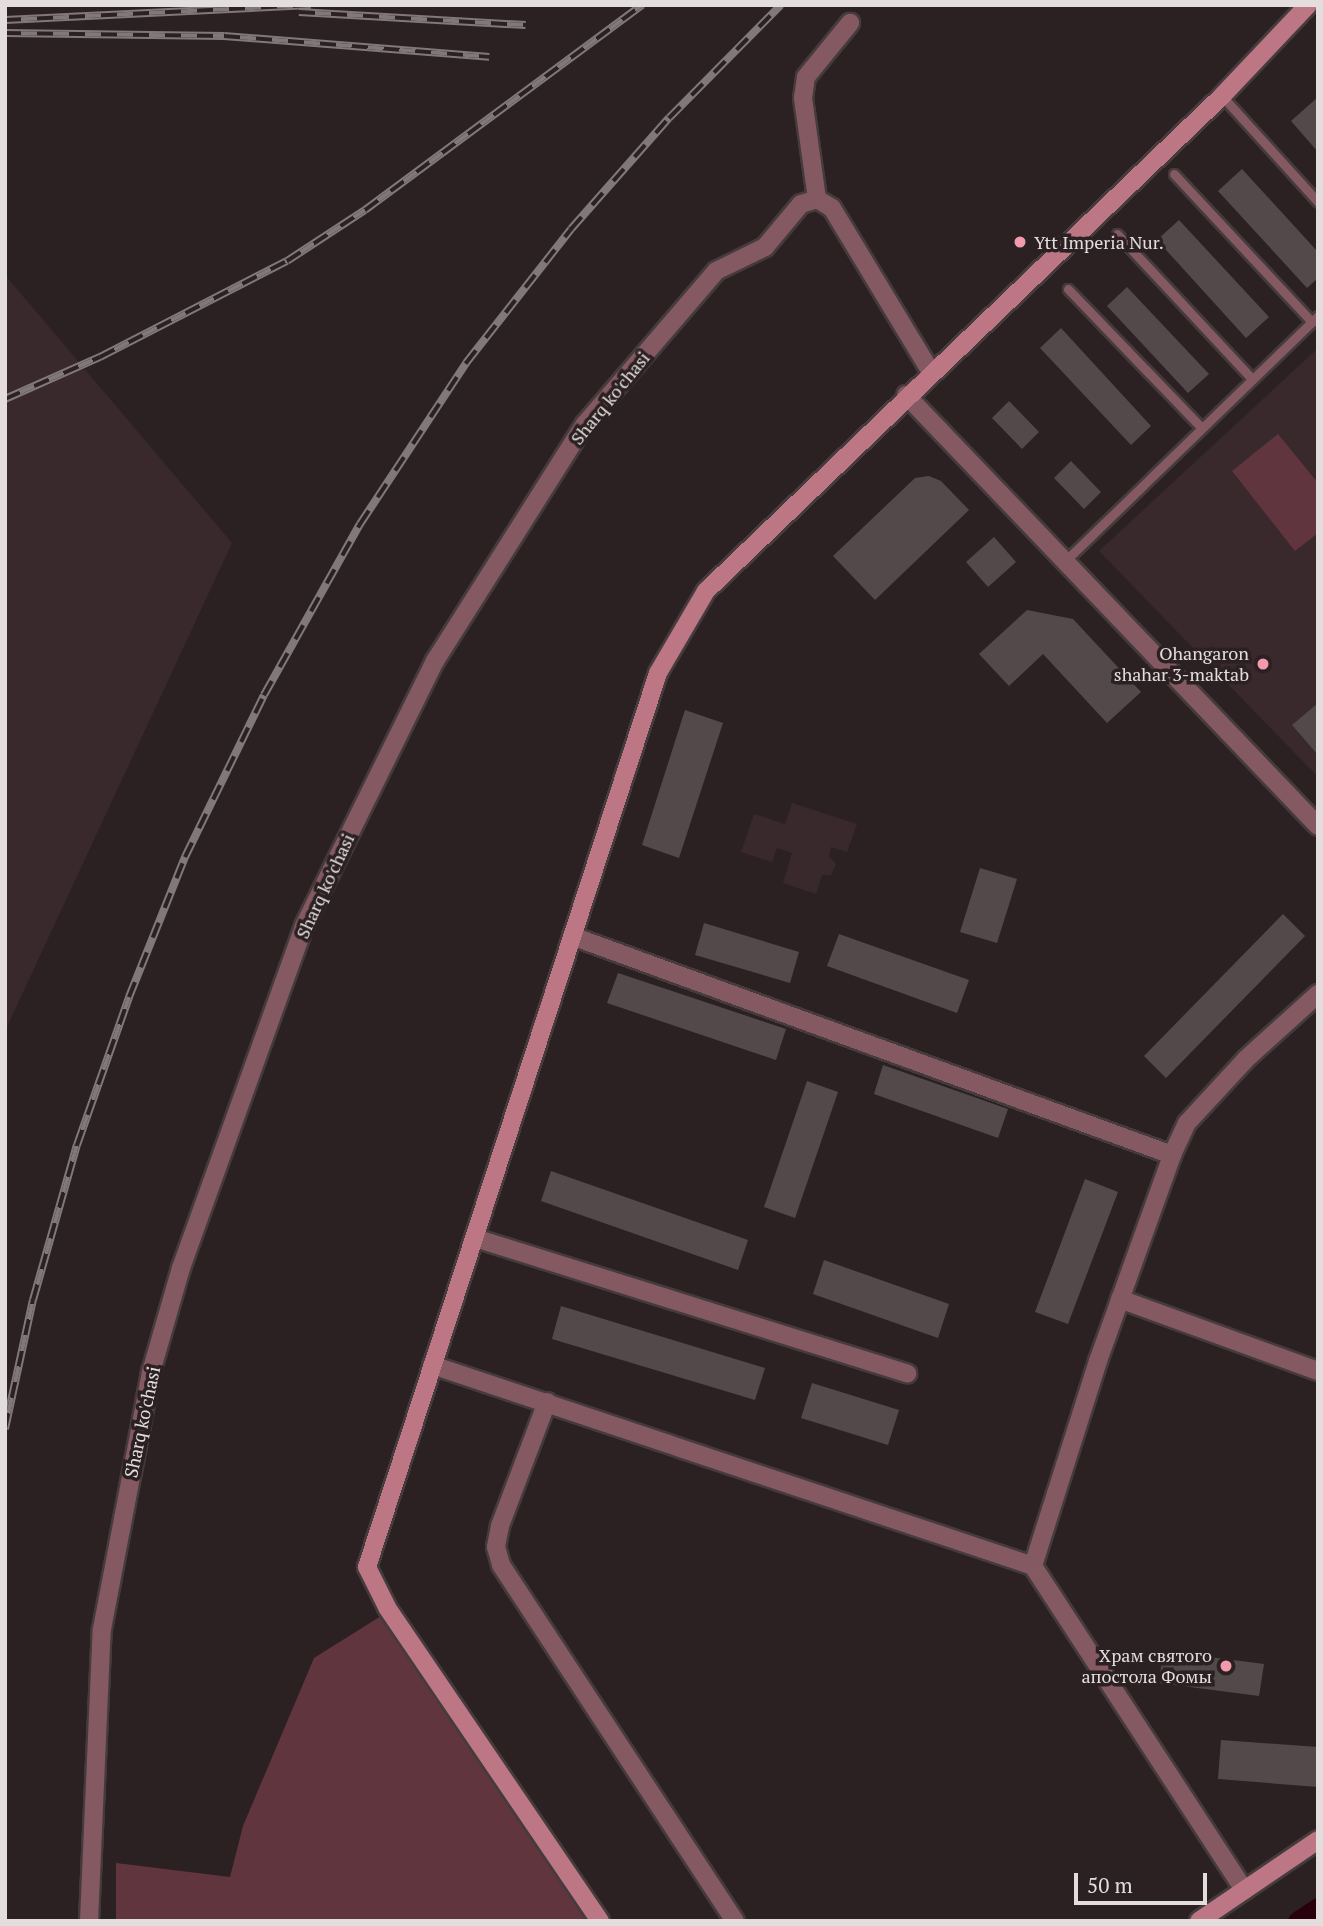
<!DOCTYPE html>
<meta charset="utf-8">
<style>
body{margin:0}
#map{position:relative;width:1323px;height:1926px;overflow:hidden;background:#2b2123;font-family:"PT Serif",serif}
div>[style]{position:absolute}
.built>*{inset:0;background:#39292c}
.green>*{inset:0;background:#61353e}
.canal>*{height:19px;margin:-9.5px;padding:0 9.5px;transform-origin:9.5px;border-radius:9.5px;background:#29010d}
.building>*{inset:0;background:#54494a}
.roads{filter:drop-shadow(2px 0 #453b3d) drop-shadow(-2px 0 #453b3d) drop-shadow(0 2px #453b3d) drop-shadow(0 -2px #453b3d)}
.lane>*{height:9px;margin:-4.5px;padding:0 4.5px;transform-origin:4.5px;border-radius:4.5px;background:#855962}
.street>*{height:18px;margin:-9px;padding:0 9px;transform-origin:9px;border-radius:9px;background:#855962}
.secondary>*{height:18px;margin:-9px;padding:0 9px;transform-origin:9px;border-radius:9px;background:#bc7684}
.rail>*{height:8px;margin-top:-4px;transform-origin:0;background:repeating-linear-gradient(90deg,#2b2123 0 16px,#81787a 0 32px);box-sizing:border-box;border-block:2px solid #81787a}
.dots>*{width:19px;height:19px;translate:-50% -50%;box-sizing:border-box;border:4px solid #2b2123;border-radius:50%}
span{translate:-50% -50%;white-space:nowrap;text-align:center;line-height:1.15;-webkit-text-stroke:7px #2b2123;paint-order:stroke}
.poi-label{font-size:18px;color:#e4ddde}
.left{translate:0 -50%;text-align:left}
.right{translate:-100% -50%;text-align:right}
.street-label{font-size:18px;color:#e4ddde}
.frame{position:absolute;inset:0;border:7px solid #e4ddde;pointer-events:none}
.scale{position:absolute;left:1074px;top:1873px;width:133px;height:32px;box-sizing:border-box;border:4px solid #e4ddde;border-top:0;padding-left:9px;font-size:21px;line-height:24px;white-space:nowrap;color:#e4ddde;-webkit-text-stroke:5px #2b2123;paint-order:stroke}
</style>
<div id="map">
<div class="built">
<div style="clip-path:polygon(5px 275px,232px 543px,5px 1031px)"></div>
<div style="clip-path:polygon(1318px 348px,1318px 777px,1099px 551px)"></div>
<div style="clip-path:polygon(792px 803px,857px 824px,847px 852px,831px 847px,829px 856px,836px 864px,831px 875px,822px 875px,816px 894px,783px 883px,792px 853px,777px 848px,772px 862px,741px 852px,754px 814px,785px 824px)"></div>
</div>
<div class="green">
<div style="clip-path:polygon(1278px 434px,1318px 483px,1318px 533px,1295px 551px,1232px 471px)"></div>
<div style="clip-path:polygon(381px 1616px,590px 1921px,116px 1921px,116px 1863px,230px 1877px,243px 1826px,314px 1658px)"></div>
</div>
<div class="canal">
<div style="left:1297px;top:1921px;width:25px;rotate:-34deg"></div>
</div>
<div class="building">
<div style="clip-path:polygon(1318px 97px,1318px 152px,1291px 121px)"></div>
<div style="clip-path:polygon(1242px 169px,1318px 252px,1318px 278px,1307px 288px,1218px 191px)"></div>
<div style="clip-path:polygon(1179px 220px,1269px 317px,1246px 338px,1157px 240px)"></div>
<div style="clip-path:polygon(1127px 287px,1209px 374px,1188px 393px,1107px 306px)"></div>
<div style="clip-path:polygon(1061px 328px,1151px 426px,1131px 445px,1040px 348px)"></div>
<div style="clip-path:polygon(1009px 401px,1039px 432px,1022px 449px,992px 418px)"></div>
<div style="clip-path:polygon(1071px 461px,1101px 492px,1084px 509px,1054px 478px)"></div>
<div style="clip-path:polygon(929px 476px,941px 481px,969px 510px,875px 600px,833px 556px,915px 478px)"></div>
<div style="clip-path:polygon(994px 537px,1016px 562px,988px 587px,966px 562px)"></div>
<div style="clip-path:polygon(1027px 610px,1073px 619px,1141px 692px,1107px 723px,1043px 654px,1009px 686px,979px 654px)"></div>
<div style="clip-path:polygon(1318px 703px,1318px 755px,1292px 725px)"></div>
<div style="clip-path:polygon(685px 710px,723px 723px,679px 858px,642px 845px)"></div>
<div style="clip-path:polygon(980px 868px,1017px 879px,997px 943px,960px 932px)"></div>
<div style="clip-path:polygon(1283px 914px,1305px 936px,1166px 1078px,1144px 1056px)"></div>
<div style="clip-path:polygon(704px 923px,799px 952px,790px 983px,695px 955px)"></div>
<div style="clip-path:polygon(839px 934px,969px 980px,957px 1013px,827px 966px)"></div>
<div style="clip-path:polygon(618px 973px,786px 1029px,776px 1060px,607px 1003px)"></div>
<div style="clip-path:polygon(883px 1065px,1008px 1109px,998px 1138px,874px 1094px)"></div>
<div style="clip-path:polygon(807px 1081px,838px 1092px,795px 1218px,764px 1207px)"></div>
<div style="clip-path:polygon(551px 1171px,748px 1240px,738px 1270px,541px 1201px)"></div>
<div style="clip-path:polygon(1085px 1179px,1118px 1192px,1068px 1324px,1035px 1312px)"></div>
<div style="clip-path:polygon(824px 1260px,949px 1304px,938px 1338px,813px 1294px)"></div>
<div style="clip-path:polygon(561px 1306px,765px 1368px,755px 1400px,552px 1339px)"></div>
<div style="clip-path:polygon(812px 1383px,899px 1410px,888px 1445px,801px 1418px)"></div>
<div style="clip-path:polygon(1163px 1651px,1264px 1664px,1259px 1696px,1159px 1683px)"></div>
<div style="clip-path:polygon(1221px 1740px,1318px 1747px,1318px 1787px,1218px 1779px)"></div>
</div>
<div class="roads">
<div class="lane">
<div style="left:1222px;top:96px;width:143px;rotate:47.8deg"></div>
<div style="left:1174px;top:174px;width:202px;rotate:47deg"></div>
<div style="left:1117px;top:234px;width:198px;rotate:47deg"></div>
<div style="left:1068px;top:289px;width:190px;rotate:46.1deg"></div>
<div style="left:1063px;top:563px;width:355px;rotate:-44.1deg"></div>
</div>
<div class="street">
<div style="left:817px;top:199px;width:102px;rotate:-97.9deg"></div>
<div style="left:803px;top:98px;width:21px;rotate:-82deg"></div>
<div style="left:806px;top:77px;width:70px;rotate:-50.8deg"></div>
<div style="left:906px;top:395px;width:596px;rotate:46.29deg"></div>
<div style="left:572px;top:936px;width:639px;rotate:20.05deg"></div>
<div style="left:475px;top:1238px;width:453px;rotate:17.4deg"></div>
<div style="left:1120px;top:1299px;width:211px;rotate:20deg"></div>
<div style="left:432px;top:1365px;width:634px;rotate:18.49deg"></div>
<div style="left:1033px;top:1566px;width:387px;rotate:56.9deg"></div>
<div style="left:547px;top:1402px;width:133px;rotate:110.8deg"></div>
<div style="left:500px;top:1526px;width:21px;rotate:101deg"></div>
<div style="left:496px;top:1547px;width:19px;rotate:74deg"></div>
<div style="left:501px;top:1565px;width:426px;rotate:56.7deg"></div>
<div style="left:1033px;top:1566px;width:215px;rotate:-72.4deg"></div>
<div style="left:1098px;top:1361px;width:219px;rotate:-70.2deg"></div>
<div style="left:1172px;top:1155px;width:35px;rotate:-65deg"></div>
<div style="left:1187px;top:1123px;width:87px;rotate:-47.3deg"></div>
<div style="left:1246px;top:1059px;width:97px;rotate:-42.1deg"></div>
<div style="left:89px;top:1921px;width:292px;rotate:-87.5deg"></div>
<div style="left:102px;top:1629px;width:262px;rotate:-79.2deg"></div>
<div style="left:151px;top:1372px;width:108px;rotate:-73.9deg"></div>
<div style="left:181px;top:1268px;width:363px;rotate:-70.2deg"></div>
<div style="left:304px;top:926px;width:296px;rotate:-63.7deg"></div>
<div style="left:435px;top:661px;width:280px;rotate:-57.7deg"></div>
<div style="left:585px;top:424px;width:201px;rotate:-49.4deg"></div>
<div style="left:716px;top:271px;width:55px;rotate:-26.1deg"></div>
<div style="left:765px;top:247px;width:56px;rotate:-50.1deg"></div>
<div style="left:801px;top:204px;width:17px;rotate:-17deg"></div>
<div style="left:817px;top:199px;width:17px;rotate:31deg"></div>
<div style="left:832px;top:208px;width:192px;rotate:58.9deg"></div>
</div>
<div class="secondary">
<div style="left:600px;top:1921px;width:379px;rotate:-124.2deg"></div>
<div style="left:387px;top:1607px;width:45px;rotate:-116.6deg"></div>
<div style="left:367px;top:1567px;width:940px;rotate:-71.97deg"></div>
<div style="left:658px;top:673px;width:95px;rotate:-59.7deg"></div>
<div style="left:706px;top:591px;width:715px;rotate:-43.81deg"></div>
<div style="left:1222px;top:96px;width:125px;rotate:-46.6deg"></div>
<div style="left:1199px;top:1921px;width:144px;rotate:-34.2deg"></div>
</div>
</div>
<div class="rail">
<div style="left:299px;top:12px;width:227px;rotate:3.3deg"></div>
<div style="left:5px;top:20px;width:306px;rotate:-2.8deg"></div>
<div style="left:5px;top:33px;width:219px;rotate:0.8deg"></div>
<div style="left:224px;top:36px;width:266px;rotate:4.5deg"></div>
<div style="left:5px;top:399px;width:104px;rotate:-23.9deg"></div>
<div style="left:100px;top:357px;width:210px;rotate:-27.2deg"></div>
<div style="left:287px;top:261px;width:93px;rotate:-33.2deg"></div>
<div style="left:365px;top:210px;width:345px;rotate:-36.5deg"></div>
<div style="left:5px;top:1429px;width:132px;rotate:-77.8deg"></div>
<div style="left:33px;top:1300px;width:161px;rotate:-74.2deg"></div>
<div style="left:77px;top:1145px;width:157px;rotate:-70.6deg"></div>
<div style="left:129px;top:997px;width:151px;rotate:-68.2deg"></div>
<div style="left:185px;top:857px;width:180px;rotate:-64deg"></div>
<div style="left:264px;top:695px;width:196px;rotate:-60.7deg"></div>
<div style="left:360px;top:524px;width:193px;rotate:-56.6deg"></div>
<div style="left:466px;top:363px;width:170px;rotate:-51.9deg"></div>
<div style="left:571px;top:229px;width:148px;rotate:-48.6deg"></div>
<div style="left:669px;top:118px;width:159px;rotate:-45.3deg"></div>
</div>
<div class="dots">
<div style="left:1020px;top:242px;background:#f39aac"></div>
<div style="left:1263px;top:664px;background:#f39aac"></div>
<div style="left:1226px;top:1666px;background:#f39aac"></div>
</div>
<div class="poi-label">
<span class="left" style="left:1034px;top:242px">Ytt Imperia Nur.</span>
<span class="right" style="left:1249px;top:664px">Ohangaron<br>shahar 3-maktab</span>
<span class="right" style="left:1212px;top:1666px">Храм святого<br>апостола Фомы</span>
</div>
<div class="street-label">
<span style="left:610px;top:398px;rotate:-51deg">Sharq ko'chasi</span>
<span style="left:325px;top:886px;rotate:-65deg">Sharq ko'chasi</span>
<span style="left:142px;top:1422px;rotate:-78deg">Sharq ko'chasi</span>
</div>
<div class="frame"></div>
<div class="scale">50 m</div>
</div>
